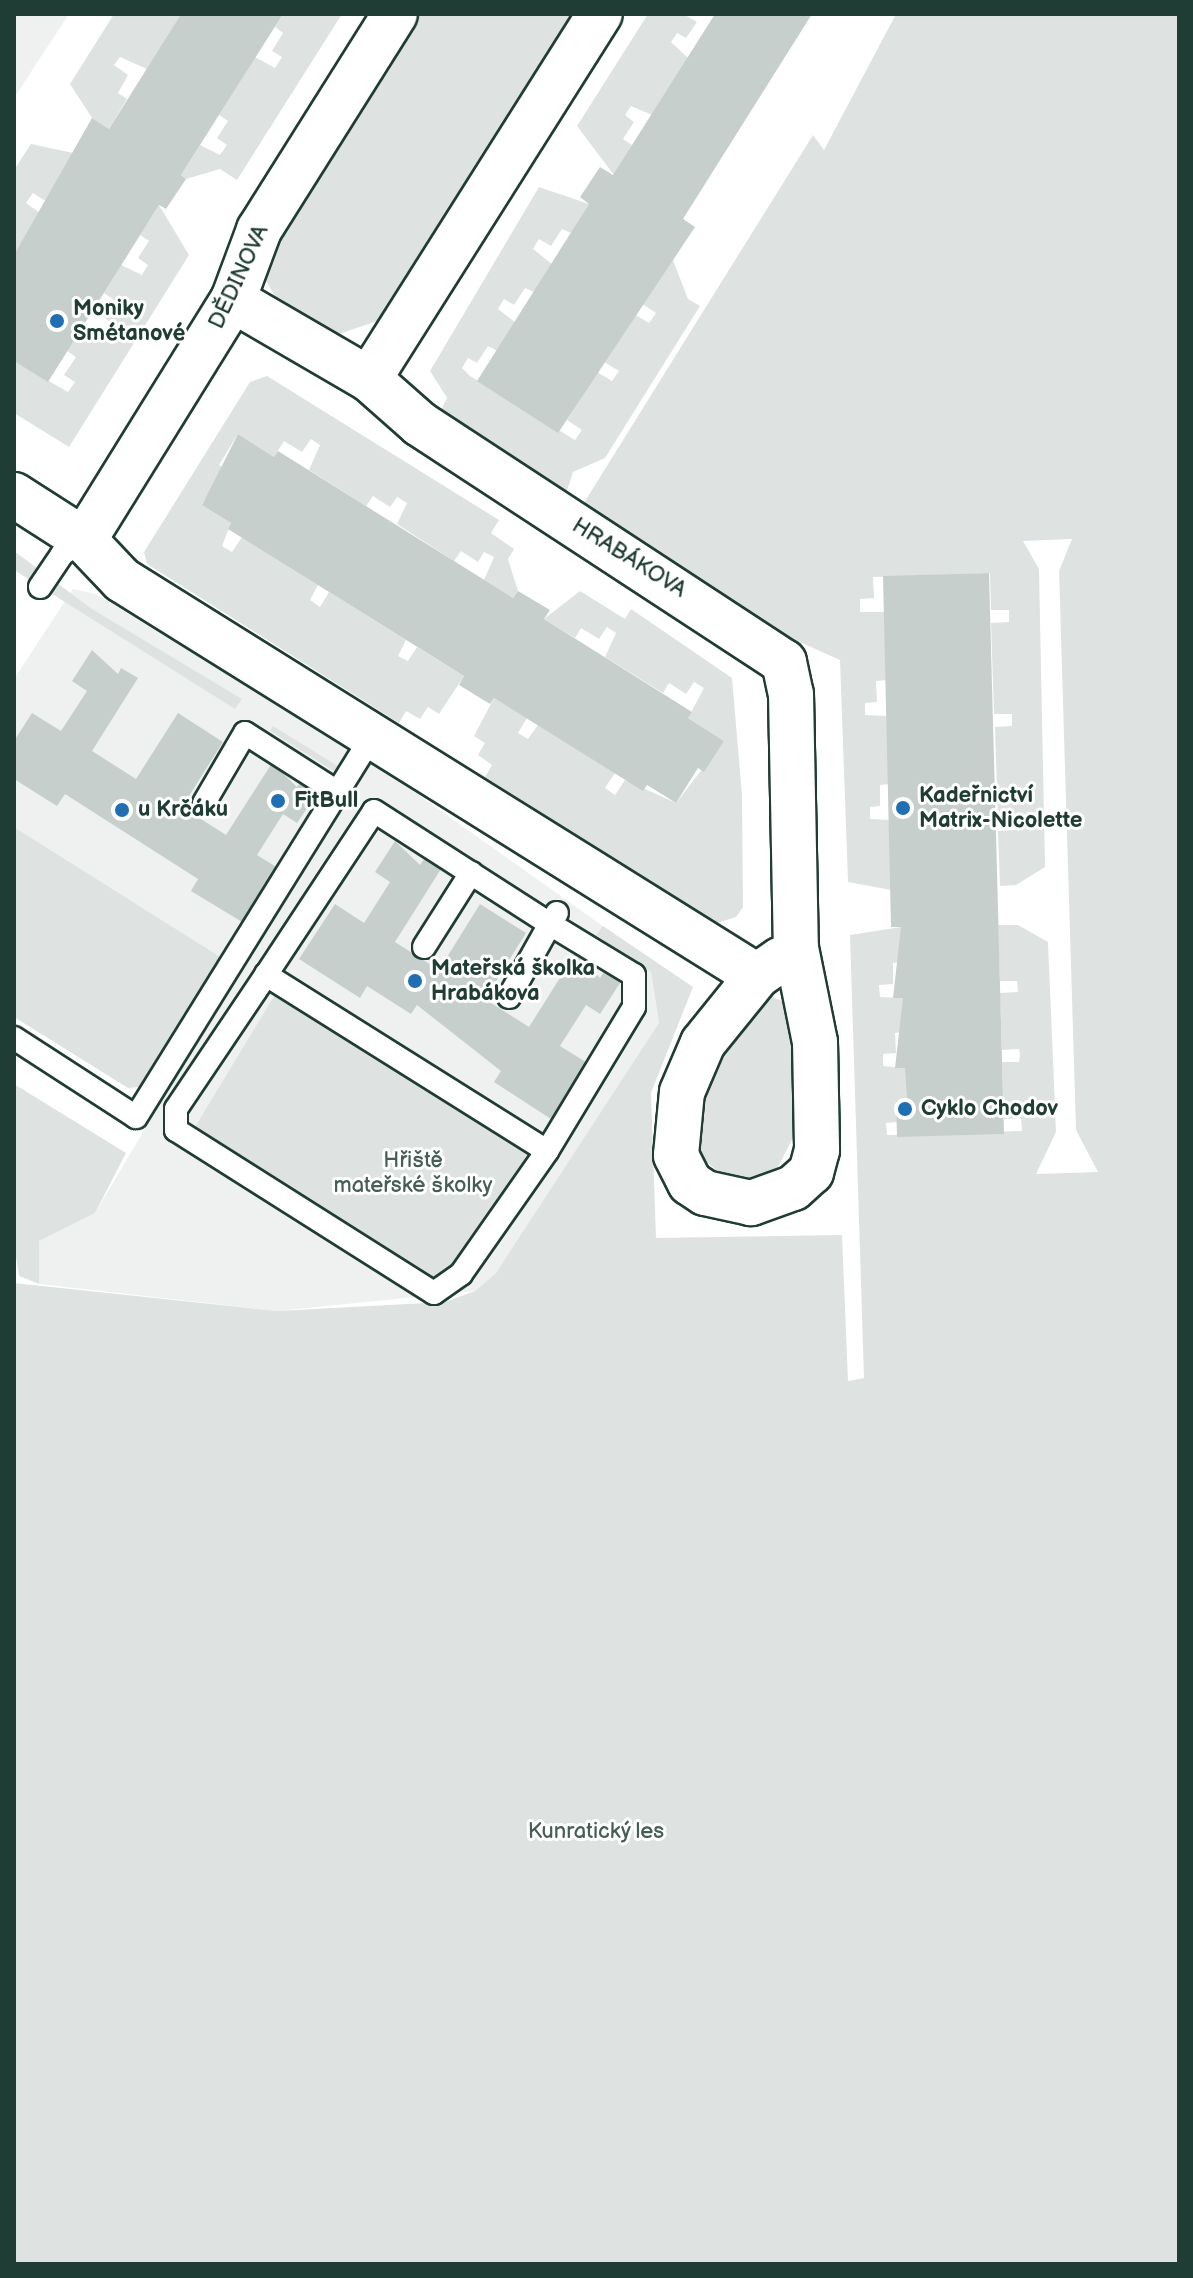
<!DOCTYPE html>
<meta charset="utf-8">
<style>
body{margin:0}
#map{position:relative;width:1193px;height:2278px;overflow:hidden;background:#fff;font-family:"Balsamiq Sans",sans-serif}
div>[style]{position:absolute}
.built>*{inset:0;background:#eef1f0}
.green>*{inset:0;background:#dee3e2}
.building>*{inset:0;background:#c7cfcc}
.roads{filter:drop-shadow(2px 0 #1f3d34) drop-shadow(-2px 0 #1f3d34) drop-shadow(0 2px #1f3d34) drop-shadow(0 -2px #1f3d34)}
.lane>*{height:22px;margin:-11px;padding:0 11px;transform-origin:11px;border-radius:11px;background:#fff}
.street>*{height:44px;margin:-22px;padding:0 22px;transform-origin:22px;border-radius:22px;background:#fff}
.dots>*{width:22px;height:22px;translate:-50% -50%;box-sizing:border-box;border:4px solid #fff;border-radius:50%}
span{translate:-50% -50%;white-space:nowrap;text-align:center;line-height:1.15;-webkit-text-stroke:6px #fff;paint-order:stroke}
.street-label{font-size:22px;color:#1f3d34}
.poi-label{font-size:22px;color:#1f3d34;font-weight:700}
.left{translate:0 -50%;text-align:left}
.park-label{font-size:22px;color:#455e57}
.frame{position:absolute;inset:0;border:16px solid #1f3d34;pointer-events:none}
</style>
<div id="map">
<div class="built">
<div style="clip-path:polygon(14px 14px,69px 14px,14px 98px)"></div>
<div style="clip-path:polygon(73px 589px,96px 594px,372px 762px,603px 926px,596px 936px,651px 971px,659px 1023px,649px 1047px,496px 1273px,475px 1291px,277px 1311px,39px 1284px,38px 1241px,95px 1213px,240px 969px,14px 827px,14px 679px)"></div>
</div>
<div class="green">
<div style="clip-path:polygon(114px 14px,181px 14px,147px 69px,120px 57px,114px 65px,128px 75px,118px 93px,127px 99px,109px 129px,92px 118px,70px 84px)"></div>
<div style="clip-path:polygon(283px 14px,342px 14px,237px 180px,220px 169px,186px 179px,181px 175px,200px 145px,220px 155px,227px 145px,217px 138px,228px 121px,219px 115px,255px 57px,275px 68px,282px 57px,272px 51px,283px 33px,275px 27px)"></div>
<div style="clip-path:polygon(409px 14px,582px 14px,383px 319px,336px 335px,295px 319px,277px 300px,264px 277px,266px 251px)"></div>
<div style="clip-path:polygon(648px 14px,683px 14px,697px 22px,686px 38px,677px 33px,671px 42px,688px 58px,652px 115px,631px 106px,625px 115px,634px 122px,623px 139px,632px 145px,614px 175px,577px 126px)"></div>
<div style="clip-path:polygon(896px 14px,1179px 14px,1179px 2264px,14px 2264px,14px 1283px,277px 1311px,445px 1302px,475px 1291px,496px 1273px,659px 1023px,651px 972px,596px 935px,603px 926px,693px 987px,651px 1093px,656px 1238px,842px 1235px,848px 1381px,864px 1378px,850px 935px,901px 927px,903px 962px,893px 963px,893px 984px,879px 985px,880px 997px,904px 998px,905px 1032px,895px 1033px,896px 1053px,883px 1054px,883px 1066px,906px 1068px,907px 1101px,898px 1122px,886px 1123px,887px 1135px,1022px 1131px,1021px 1118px,1004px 1119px,1002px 1062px,1019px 1062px,1020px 1055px,1019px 1049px,1002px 1050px,1000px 993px,1018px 992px,1017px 981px,1000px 981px,998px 925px,1018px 925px,1048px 942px,1056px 1132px,1036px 1174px,1098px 1172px,1076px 1130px,1059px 571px,1072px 539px,1023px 541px,1039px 569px,1045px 867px,1016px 885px,1000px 886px,998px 831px,1015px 830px,1016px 824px,1015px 818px,998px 818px,995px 727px,1012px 726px,1012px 714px,994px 714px,991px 623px,1009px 622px,1009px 610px,991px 610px,990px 573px,873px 577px,874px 598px,860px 599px,860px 612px,884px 612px,887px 680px,876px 681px,877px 702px,865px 703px,865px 715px,888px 716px,890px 784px,880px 785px,880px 806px,870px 807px,870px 819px,891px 820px,891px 890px,848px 882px,840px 660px,802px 643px,784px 662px,572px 522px,813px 135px,824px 150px)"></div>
<div style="clip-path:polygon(31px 144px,78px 154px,47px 202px,33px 193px,26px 203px,40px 213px,14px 255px,14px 170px)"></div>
<div style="clip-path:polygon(539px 187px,589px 204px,571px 233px,562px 229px,551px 246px,539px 239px,533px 249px,552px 264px,534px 292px,525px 288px,514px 305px,504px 299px,498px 309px,515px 322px,497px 351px,488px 346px,477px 363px,468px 358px,462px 368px,470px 376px,575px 440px,582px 430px,567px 420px,597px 372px,612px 381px,619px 371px,604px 362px,634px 314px,649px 323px,656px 313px,641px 303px,671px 255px,688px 299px,700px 306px,605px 458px,573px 472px,566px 494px,439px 414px,447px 398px,430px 371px)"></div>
<div style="clip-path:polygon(159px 205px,189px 255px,69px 447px,14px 413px,14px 361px,68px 392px,75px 382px,64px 375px,76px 357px,67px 351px,85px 323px,107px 334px,113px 324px,102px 316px,113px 299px,104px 293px,121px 265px,142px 275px,148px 265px,138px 258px,149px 241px,140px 235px)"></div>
<div style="clip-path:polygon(267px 376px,499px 520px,491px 533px,514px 549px,508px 559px,518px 591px,513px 598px,484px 580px,494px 557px,484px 552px,478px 562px,461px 551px,454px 561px,397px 524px,407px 503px,397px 497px,390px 507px,373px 496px,366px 506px,309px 470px,320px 445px,311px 439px,302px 452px,284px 441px,274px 457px,238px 434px,219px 465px,225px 469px,202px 504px,231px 523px,222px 546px,232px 552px,242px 537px,318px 585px,310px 600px,320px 607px,329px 592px,406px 640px,398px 656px,408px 661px,417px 647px,464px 676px,439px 714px,428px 707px,420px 719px,406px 711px,399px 723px,147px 564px,144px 552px,250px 382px)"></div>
<div style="clip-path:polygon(14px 551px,92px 609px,242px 699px,235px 709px,14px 570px)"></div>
<div style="clip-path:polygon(580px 591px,625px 619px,631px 609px,732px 678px,742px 795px,743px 907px,736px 917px,717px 923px,485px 777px,492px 765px,478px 755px,485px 743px,474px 736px,494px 698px,527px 718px,518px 733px,528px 739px,538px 725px,615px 773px,605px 788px,615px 795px,625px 780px,676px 803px,724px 741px,688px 718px,704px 688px,694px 682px,686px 694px,669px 683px,663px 693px,605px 657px,616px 633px,607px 627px,599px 639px,581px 628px,575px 638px,544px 619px)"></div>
<div style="clip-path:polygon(273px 726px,341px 768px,337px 773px,270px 731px)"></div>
<div style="clip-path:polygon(14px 827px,227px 961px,140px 1087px,128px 1088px,14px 1017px)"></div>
<div style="clip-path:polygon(276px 993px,533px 1154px,455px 1269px,435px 1280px,195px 1127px)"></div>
<div style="clip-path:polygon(770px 996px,787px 1003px,799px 1126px,775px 1173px,728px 1181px,696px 1152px,705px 1086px,755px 1007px)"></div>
<div style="clip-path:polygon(14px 1084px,126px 1153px,95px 1213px,39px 1241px,39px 1284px,19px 1276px,14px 1244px)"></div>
</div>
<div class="building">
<div style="clip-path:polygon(181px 14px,283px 14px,181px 175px,186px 179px,166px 209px,159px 205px,48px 382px,14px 361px,14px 255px,92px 118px,109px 129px)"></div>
<div style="clip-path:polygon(715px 14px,812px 14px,683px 219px,695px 227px,558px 433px,477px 381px,589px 204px,580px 197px,600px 167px,613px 175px)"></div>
<div style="clip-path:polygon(238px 434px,274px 457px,278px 451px,513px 598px,518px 591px,550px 610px,544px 619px,692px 712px,688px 718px,724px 741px,704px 772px,698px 768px,676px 803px,647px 785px,643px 791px,494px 698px,490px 704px,459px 685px,464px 676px,228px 529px,231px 523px,202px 505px)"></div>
<div style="clip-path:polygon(989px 573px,1004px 1134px,897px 1137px,896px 1101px,907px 1100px,905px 1068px,895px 1068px,903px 998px,893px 998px,901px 927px,891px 927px,883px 576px)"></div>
<div style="clip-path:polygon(92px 650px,118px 674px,121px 668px,138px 678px,92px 751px,136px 779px,178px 713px,223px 742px,182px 807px,226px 835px,272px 763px,297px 787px,301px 781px,318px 792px,297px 823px,283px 814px,257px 855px,286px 873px,252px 928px,191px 891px,198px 879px,65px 794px,57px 806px,14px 779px,14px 741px,32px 713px,61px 731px,87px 691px,72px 681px)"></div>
<div style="clip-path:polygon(395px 841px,420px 865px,424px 859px,441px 869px,395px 942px,439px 970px,480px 904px,526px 933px,485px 999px,529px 1027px,575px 954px,600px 978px,604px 972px,620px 983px,600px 1014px,586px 1005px,560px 1046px,589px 1064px,554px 1121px,494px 1082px,501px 1071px,417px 1005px,411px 1014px,367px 986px,360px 998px,299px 959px,335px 904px,364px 923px,390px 882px,375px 872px)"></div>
</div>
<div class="roads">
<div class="lane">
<div style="left:40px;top:587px;width:40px;rotate:-56deg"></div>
<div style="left:62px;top:554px;width:26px;rotate:-32deg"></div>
<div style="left:204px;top:803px;width:81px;rotate:-59.6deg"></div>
<div style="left:245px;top:733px;width:112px;rotate:32.6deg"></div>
<div style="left:424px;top:947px;width:88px;rotate:-57.6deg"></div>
<div style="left:266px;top:975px;width:161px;rotate:123.9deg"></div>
<div style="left:176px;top:1109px;width:21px;rotate:90deg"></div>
<div style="left:176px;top:1130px;width:305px;rotate:32.3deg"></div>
<div style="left:434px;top:1293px;width:33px;rotate:-35deg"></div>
<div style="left:461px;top:1274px;width:150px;rotate:-55deg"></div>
<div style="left:509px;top:997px;width:84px;rotate:-60.7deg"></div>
<div style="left:550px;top:924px;width:98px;rotate:31.3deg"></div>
<div style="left:634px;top:975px;width:32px;rotate:90deg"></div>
<div style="left:634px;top:1007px;width:168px;rotate:121.1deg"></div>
<div style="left:547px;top:1151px;width:332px;rotate:-147.9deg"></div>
<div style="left:266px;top:975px;width:196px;rotate:-56.6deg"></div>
<div style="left:374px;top:811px;width:209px;rotate:32.7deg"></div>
<div style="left:550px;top:924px;width:13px;rotate:-58deg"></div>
<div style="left:14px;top:1038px;width:145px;rotate:32.9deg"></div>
<div style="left:136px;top:1117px;width:452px;rotate:-58.2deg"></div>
</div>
<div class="street">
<div style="left:233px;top:300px;width:157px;rotate:30.2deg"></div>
<div style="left:369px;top:379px;width:68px;rotate:41.4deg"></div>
<div style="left:420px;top:424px;width:435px;rotate:33.2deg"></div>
<div style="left:784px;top:662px;width:33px;rotate:78deg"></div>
<div style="left:791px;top:694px;width:254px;rotate:88.9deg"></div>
<div style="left:796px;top:948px;width:96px;rotate:78.6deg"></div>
<div style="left:815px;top:1042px;width:108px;rotate:88.9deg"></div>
<div style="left:817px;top:1150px;width:23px;rotate:105deg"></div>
<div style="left:811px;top:1172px;width:24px;rotate:138deg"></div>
<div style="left:793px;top:1188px;width:45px;rotate:160.3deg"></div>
<div style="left:751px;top:1203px;width:47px;rotate:-167.7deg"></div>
<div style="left:705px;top:1193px;width:18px;rotate:-146deg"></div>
<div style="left:690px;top:1183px;width:31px;rotate:-117deg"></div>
<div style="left:676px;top:1155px;width:63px;rotate:-84.6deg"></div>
<div style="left:682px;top:1092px;width:53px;rotate:-66.8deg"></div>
<div style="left:703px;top:1043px;width:86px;rotate:-51.1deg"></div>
<div style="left:369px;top:379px;width:432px;rotate:-57.7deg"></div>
<div style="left:14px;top:495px;width:83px;rotate:32.7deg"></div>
<div style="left:84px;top:540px;width:55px;rotate:46.5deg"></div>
<div style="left:122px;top:580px;width:748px;rotate:31.95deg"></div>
<div style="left:757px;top:976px;width:29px;rotate:-35deg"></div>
<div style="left:84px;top:540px;width:282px;rotate:-58.2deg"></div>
<div style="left:233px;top:300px;width:75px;rotate:-69.6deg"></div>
<div style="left:259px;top:230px;width:255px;rotate:-57.8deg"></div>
</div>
</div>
<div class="dots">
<div style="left:57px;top:321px;background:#1f6fb2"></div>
<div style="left:278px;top:801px;background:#1f6fb2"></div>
<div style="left:903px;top:808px;background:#1f6fb2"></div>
<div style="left:122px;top:810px;background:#1f6fb2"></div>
<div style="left:415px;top:981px;background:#1f6fb2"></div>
<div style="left:905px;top:1109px;background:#1f6fb2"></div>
</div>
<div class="street-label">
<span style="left:239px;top:277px;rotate:-65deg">DĚDINOVA</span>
<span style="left:629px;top:558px;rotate:32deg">HRABÁKOVA</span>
</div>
<div class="poi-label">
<span class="left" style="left:73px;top:321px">Moniky<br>Smétanové</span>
<span class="left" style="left:919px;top:808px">Kadeřnictví<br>Matrix-Nicolette</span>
<span class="left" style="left:294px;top:801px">FitBull</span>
<span class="left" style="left:138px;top:810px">u Krčáku</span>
<span class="left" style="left:431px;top:981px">Mateřská školka<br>Hrabákova</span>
<span class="left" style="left:921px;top:1109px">Cyklo Chodov</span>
</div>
<div class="park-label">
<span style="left:413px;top:1173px">Hřiště<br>mateřské školky</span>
<span style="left:596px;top:1832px">Kunratický les</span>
</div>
<div class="frame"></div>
</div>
